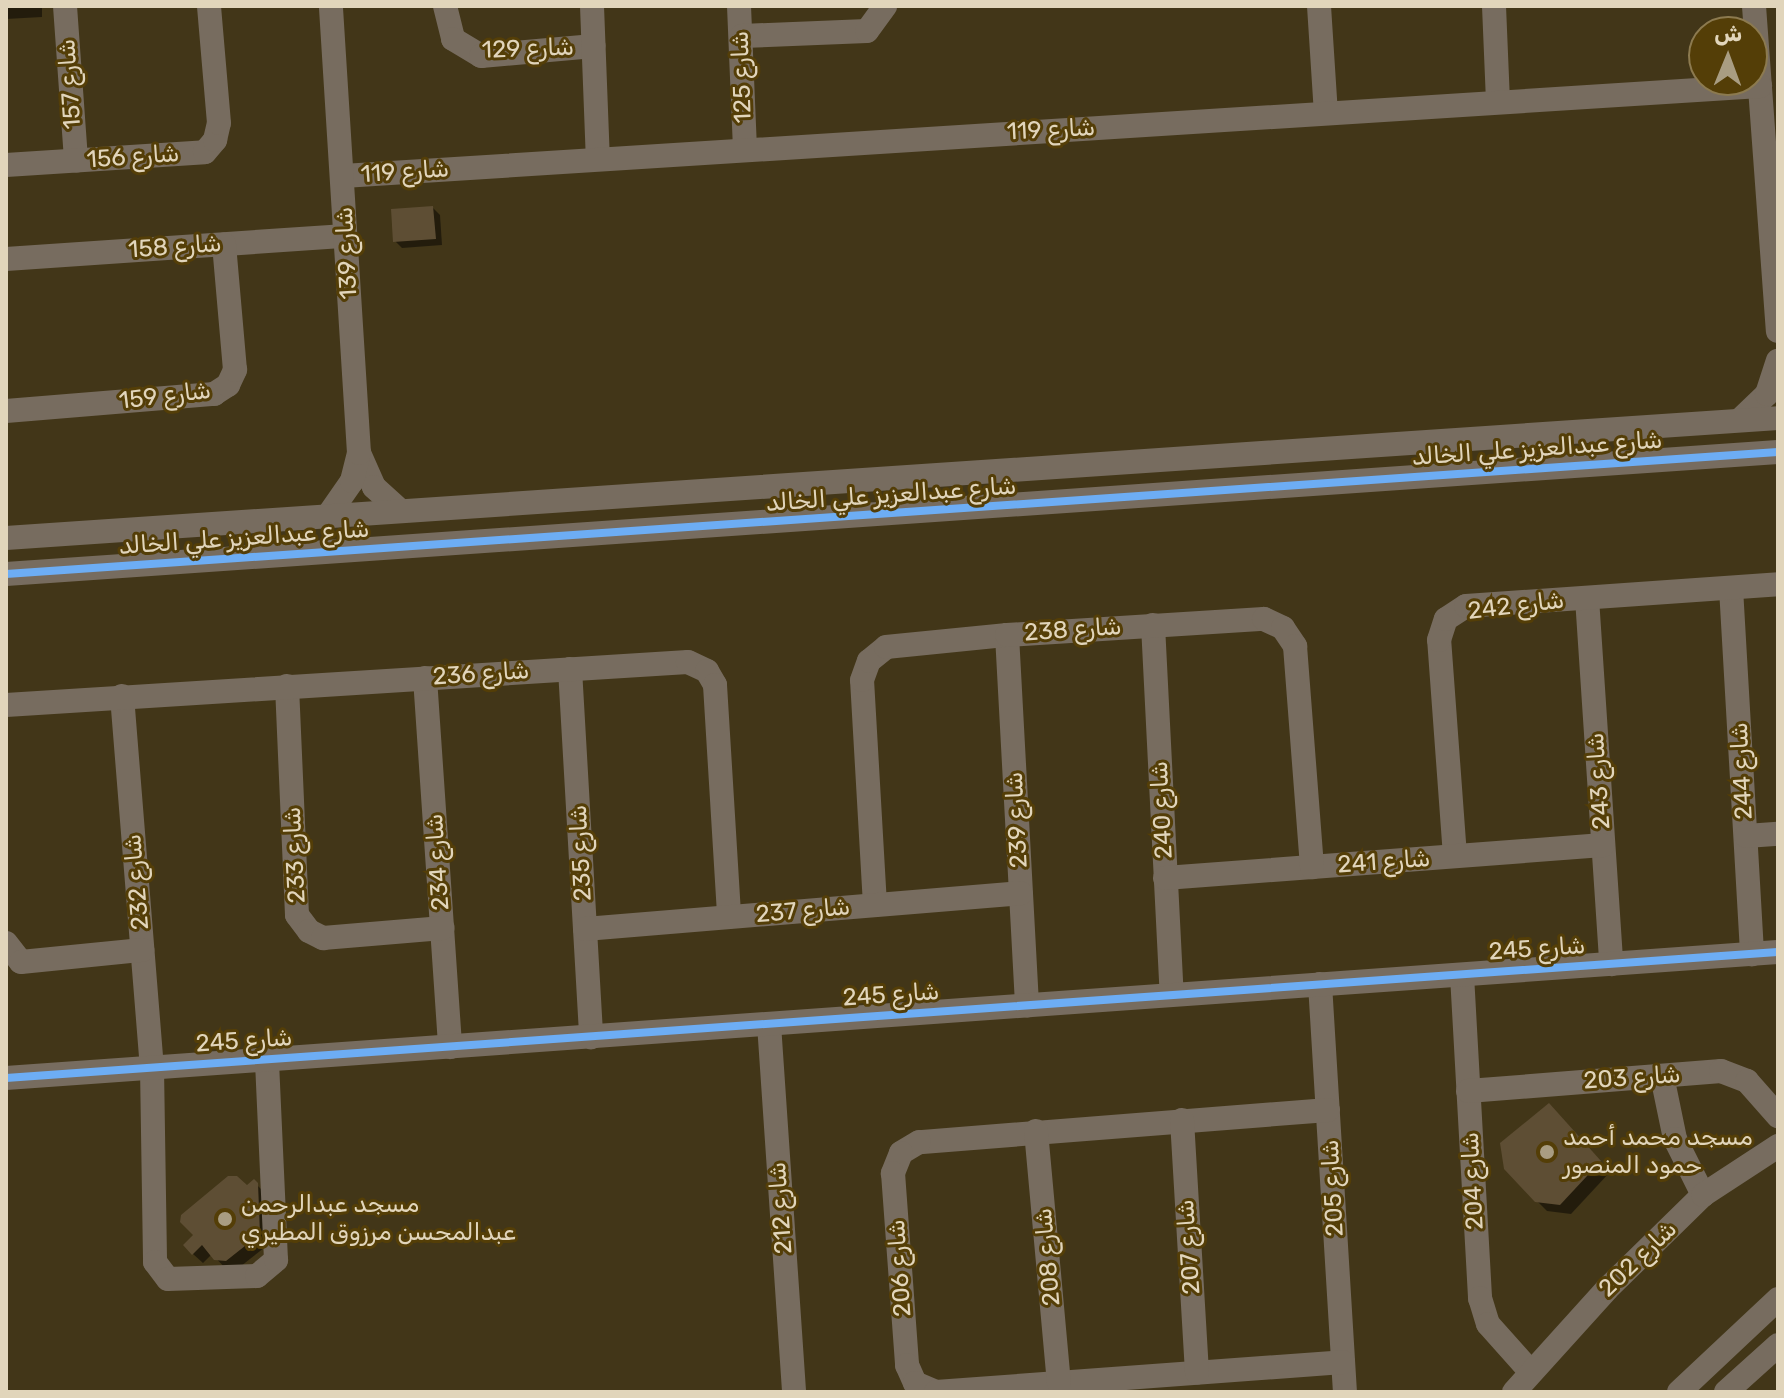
<!DOCTYPE html>
<meta charset="utf-8">
<style>
body{margin:0}
#map{position:relative;width:1784px;height:1398px;overflow:hidden;background:#423618;font-family:Rubik,"Noto Sans Arabic",sans-serif}
div>[style]{position:absolute}
.shadow>*{inset:0;background:#0007}
.building>*{inset:0;background:#5e4e34}
.minor>*{height:24px;margin:-12px;padding:0 12px;transform-origin:12px;border-radius:12px;background:#776c5f}
.cycleway>*{height:8px;margin:-4px;padding:0 4px;transform-origin:4px;border-radius:4px;background:#6dadf4}
.dots>*{width:22px;height:22px;translate:-50% -50%;box-sizing:border-box;border:4px solid #543e07;border-radius:50%}
span{translate:-50% -50%;white-space:nowrap;text-align:center;line-height:1.15;-webkit-text-stroke:6px #543e07;paint-order:stroke}
.street-label{font-size:24px;color:#e1d5bb}
.poi-label{font-size:24px;color:#e1d5bb}
.left{translate:0 -50%;text-align:left}
.frame{position:absolute;inset:0;border:8px solid #e1d5bb;pointer-events:none}
.north{position:absolute;left:1688px;top:16px;width:80px;height:80px;box-sizing:border-box;background:#543e07;border:2px solid #8c7a4f;border-radius:50%;rotate:1deg;font-size:22px;font-weight:700;line-height:32px;text-align:center;color:#e1d5bb}
.north::after{content:'';display:block;margin:auto;width:28px;height:36px;background:#a99d82;clip-path:polygon(50% 0,100% 100%,50% 72%,0 100%)}
</style>
<div id="map">
<div class="shadow">
<div style="clip-path:polygon(6px 6px,42px 6px,42px 17px,6px 19px)"></div>
<div style="clip-path:polygon(433px 208px,440px 215px,442px 245px,402px 248px,395px 241px)"></div>
<div style="clip-path:polygon(1559px 1116px,1610px 1172px,1571px 1214px,1547px 1211px,1536px 1200px)"></div>
<div style="clip-path:polygon(254px 1182px,263px 1191px,269px 1244px,236px 1270px,226px 1269px,212px 1254px,203px 1263px,193px 1254px,196px 1235px)"></div>
</div>
<div class="building">
<div style="clip-path:polygon(433px 206px,436px 239px,393px 242px,391px 209px)"></div>
<div style="clip-path:polygon(1549px 1103px,1601px 1161px,1560px 1205px,1535px 1202px,1504px 1169px,1500px 1143px)"></div>
<div style="clip-path:polygon(228px 1176px,237px 1176px,247px 1185px,254px 1179px,258px 1183px,260px 1234px,226px 1261px,214px 1260px,202px 1245px,192px 1255px,183px 1245px,193px 1235px,180px 1222px,181px 1215px)"></div>
</div>
<div class="minor">
<div style="left:65px;top:6px;width:155px;rotate:85.9deg"></div>
<div style="left:445px;top:6px;width:34px;rotate:76deg"></div>
<div style="left:453px;top:39px;width:33px;rotate:31deg"></div>
<div style="left:481px;top:56px;width:113px;rotate:-5.1deg"></div>
<div style="left:592px;top:6px;width:153px;rotate:87.8deg"></div>
<div style="left:739px;top:6px;width:143px;rotate:87.6deg"></div>
<div style="left:1319px;top:6px;width:107px;rotate:86.3deg"></div>
<div style="left:1494px;top:6px;width:94px;rotate:87.6deg"></div>
<div style="left:1754px;top:6px;width:326px;rotate:85.8deg"></div>
<div style="left:742px;top:36px;width:125px;rotate:-2.3deg"></div>
<div style="left:867px;top:31px;width:31px;rotate:-54deg"></div>
<div style="left:6px;top:165px;width:199px;rotate:-3.7deg"></div>
<div style="left:205px;top:152px;width:16px;rotate:-50deg"></div>
<div style="left:215px;top:140px;width:17px;rotate:-77deg"></div>
<div style="left:219px;top:123px;width:117px;rotate:-94.9deg"></div>
<div style="left:343px;top:176px;width:1420px;rotate:-3.63deg"></div>
<div style="left:6px;top:259px;width:340px;rotate:-3.9deg"></div>
<div style="left:6px;top:411px;width:209px;rotate:-4.7deg"></div>
<div style="left:214px;top:394px;width:17px;rotate:-33deg"></div>
<div style="left:228px;top:385px;width:17px;rotate:-65deg"></div>
<div style="left:235px;top:370px;width:126px;rotate:-95deg"></div>
<div style="left:1740px;top:420px;width:37px;rotate:-44deg"></div>
<div style="left:1767px;top:394px;width:35px;rotate:-72deg"></div>
<div style="left:359px;top:453px;width:37px;rotate:66deg"></div>
<div style="left:374px;top:487px;width:36px;rotate:42deg"></div>
<div style="left:327px;top:517px;width:44px;rotate:-55.2deg"></div>
<div style="left:352px;top:481px;width:29px;rotate:-76deg"></div>
<div style="left:359px;top:453px;width:448px;rotate:-93.6deg"></div>
<div style="left:6px;top:538px;width:1776px;rotate:-3.87deg"></div>
<div style="left:6px;top:574px;width:1776px;rotate:-3.94deg"></div>
<div style="left:1731px;top:588px;width:367px;rotate:86.7deg"></div>
<div style="left:1587px;top:598px;width:367px;rotate:86.2deg"></div>
<div style="left:1153px;top:625px;width:370px;rotate:87.1deg"></div>
<div style="left:1007px;top:635px;width:371px;rotate:86.9deg"></div>
<div style="left:570px;top:669px;width:369px;rotate:86.7deg"></div>
<div style="left:425px;top:678px;width:370px;rotate:86.1deg"></div>
<div style="left:287px;top:686px;width:229px;rotate:87.5deg"></div>
<div style="left:297px;top:915px;width:20px;rotate:53deg"></div>
<div style="left:309px;top:931px;width:16px;rotate:27deg"></div>
<div style="left:323px;top:938px;width:120px;rotate:-4.8deg"></div>
<div style="left:122px;top:696px;width:373px;rotate:85.4deg"></div>
<div style="left:152px;top:1068px;width:194px;rotate:89.1deg"></div>
<div style="left:155px;top:1262px;width:21px;rotate:53deg"></div>
<div style="left:168px;top:1279px;width:89px;rotate:-1.9deg"></div>
<div style="left:257px;top:1276px;width:25px;rotate:-40deg"></div>
<div style="left:276px;top:1260px;width:200px;rotate:-92.6deg"></div>
<div style="left:6px;top:705px;width:683px;rotate:-3.61deg"></div>
<div style="left:688px;top:662px;width:21px;rotate:25deg"></div>
<div style="left:707px;top:671px;width:16px;rotate:60deg"></div>
<div style="left:715px;top:685px;width:232px;rotate:86.5deg"></div>
<div style="left:1746px;top:836px;width:32px;rotate:-4deg"></div>
<div style="left:1455px;top:856px;width:217px;rotate:-94.2deg"></div>
<div style="left:1439px;top:640px;width:22px;rotate:-72deg"></div>
<div style="left:1446px;top:619px;width:24px;rotate:-33deg"></div>
<div style="left:1466px;top:606px;width:313px;rotate:-4deg"></div>
<div style="left:1165px;top:878px;width:439px;rotate:-4.3deg"></div>
<div style="left:875px;top:905px;width:225px;rotate:-93.3deg"></div>
<div style="left:862px;top:680px;width:20px;rotate:-70deg"></div>
<div style="left:869px;top:661px;width:22px;rotate:-39deg"></div>
<div style="left:886px;top:647px;width:122px;rotate:-5.7deg"></div>
<div style="left:1007px;top:635px;width:257px;rotate:-3.6deg"></div>
<div style="left:1264px;top:619px;width:21px;rotate:25deg"></div>
<div style="left:1283px;top:628px;width:22px;rotate:56deg"></div>
<div style="left:1295px;top:646px;width:222px;rotate:85.6deg"></div>
<div style="left:585px;top:929px;width:437px;rotate:-4.7deg"></div>
<div style="left:6px;top:943px;width:24px;rotate:52deg"></div>
<div style="left:21px;top:962px;width:122px;rotate:-5.7deg"></div>
<div style="left:1462px;top:975px;width:324px;rotate:86.8deg"></div>
<div style="left:1480px;top:1298px;width:27px;rotate:73deg"></div>
<div style="left:1488px;top:1324px;width:62px;rotate:48.3deg"></div>
<div style="left:1320px;top:984px;width:409px;rotate:86.5deg"></div>
<div style="left:769px;top:1024px;width:369px;rotate:86.1deg"></div>
<div style="left:1662px;top:1076px;width:64px;rotate:78.3deg"></div>
<div style="left:1675px;top:1139px;width:63px;rotate:63.4deg"></div>
<div style="left:6px;top:1078px;width:1776px;rotate:-4.07deg"></div>
<div style="left:1468px;top:1091px;width:254px;rotate:-4.5deg"></div>
<div style="left:1721px;top:1071px;width:28px;rotate:21deg"></div>
<div style="left:1747px;top:1081px;width:47px;rotate:48.5deg"></div>
<div style="left:1328px;top:1110px;width:410px;rotate:175.5deg"></div>
<div style="left:919px;top:1142px;width:21px;rotate:149deg"></div>
<div style="left:901px;top:1153px;width:22px;rotate:112deg"></div>
<div style="left:893px;top:1173px;width:193px;rotate:85.8deg"></div>
<div style="left:907px;top:1365px;width:20px;rotate:66deg"></div>
<div style="left:915px;top:1383px;width:23px;rotate:23deg"></div>
<div style="left:936px;top:1392px;width:408px;rotate:-4.2deg"></div>
<div style="left:1182px;top:1120px;width:253px;rotate:86.6deg"></div>
<div style="left:1036px;top:1131px;width:253px;rotate:84.8deg"></div>
<div style="left:1514px;top:1392px;width:139px;rotate:-47.9deg"></div>
<div style="left:1607px;top:1289px;width:134px;rotate:-44.4deg"></div>
<div style="left:1703px;top:1195px;width:90px;rotate:-33.2deg"></div>
<div style="left:1679px;top:1392px;width:136px;rotate:-43.2deg"></div>
<div style="left:1726px;top:1392px;width:70px;rotate:-42.1deg"></div>
</div>
<div class="cycleway">
<div style="left:6px;top:574px;width:1776px;rotate:-3.94deg"></div>
<div style="left:6px;top:1078px;width:1776px;rotate:-4.07deg"></div>
</div>
<div class="dots">
<div style="left:1547px;top:1152px;background:#a99d82"></div>
<div style="left:225px;top:1219px;background:#a99d82"></div>
</div>
<div class="street-label">
<span style="left:528px;top:49px;rotate:-2deg">شارع 129</span>
<span style="left:742px;top:77px;rotate:-92deg">شارع 125</span>
<span style="left:70px;top:84px;rotate:-94deg">شارع 157</span>
<span style="left:1051px;top:130px;rotate:-3deg">شارع 119</span>
<span style="left:133px;top:157px;rotate:-4deg">شارع 156</span>
<span style="left:405px;top:172px;rotate:-4deg">شارع 119</span>
<span style="left:175px;top:247px;rotate:-4deg">شارع 158</span>
<span style="left:347px;top:253px;rotate:-93deg">شارع 139</span>
<span style="left:165px;top:396px;rotate:-7deg">شارع 159</span>
<span style="left:1537px;top:449px;rotate:-4deg">شارع عبدالعزيز علي الخالد</span>
<span style="left:891px;top:495px;rotate:-4deg">شارع عبدالعزيز علي الخالد</span>
<span style="left:244px;top:538px;rotate:-4deg">شارع عبدالعزيز علي الخالد</span>
<span style="left:1516px;top:606px;rotate:-7deg">شارع 242</span>
<span style="left:1073px;top:630px;rotate:-4deg">شارع 238</span>
<span style="left:481px;top:674px;rotate:-4deg">شارع 236</span>
<span style="left:1742px;top:771px;rotate:-93deg">شارع 244</span>
<span style="left:1599px;top:781px;rotate:-94deg">شارع 243</span>
<span style="left:1162px;top:810px;rotate:-93deg">شارع 240</span>
<span style="left:1017px;top:820px;rotate:-93deg">شارع 239</span>
<span style="left:581px;top:853px;rotate:-93deg">شارع 235</span>
<span style="left:295px;top:855px;rotate:-93deg">شارع 233</span>
<span style="left:438px;top:862px;rotate:-94deg">شارع 234</span>
<span style="left:1384px;top:862px;rotate:-4deg">شارع 241</span>
<span style="left:137px;top:882px;rotate:-95deg">شارع 232</span>
<span style="left:803px;top:911px;rotate:-5deg">شارع 237</span>
<span style="left:1537px;top:949px;rotate:-4deg">شارع 245</span>
<span style="left:891px;top:995px;rotate:-4deg">شارع 245</span>
<span style="left:244px;top:1041px;rotate:-4deg">شارع 245</span>
<span style="left:1632px;top:1078px;rotate:-4deg">شارع 203</span>
<span style="left:1473px;top:1181px;rotate:-93deg">شارع 204</span>
<span style="left:1333px;top:1188px;rotate:-93deg">شارع 205</span>
<span style="left:781px;top:1208px;rotate:-94deg">شارع 212</span>
<span style="left:1189px;top:1247px;rotate:-94deg">شارع 207</span>
<span style="left:1048px;top:1257px;rotate:-95deg">شارع 208</span>
<span style="left:1638px;top:1259px;rotate:-44deg">شارع 202</span>
<span style="left:900px;top:1268px;rotate:-94deg">شارع 206</span>
</div>
<div class="poi-label">
<span class="left" style="left:1563px;top:1152px">مسجد محمد أحمد<br>حمود المنصور</span>
<span class="left" style="left:241px;top:1219px">مسجد عبدالرحمن<br>عبدالمحسن مرزوق المطيري</span>
</div>
<div class="frame"></div>
<div class="north">ش</div>
</div>
